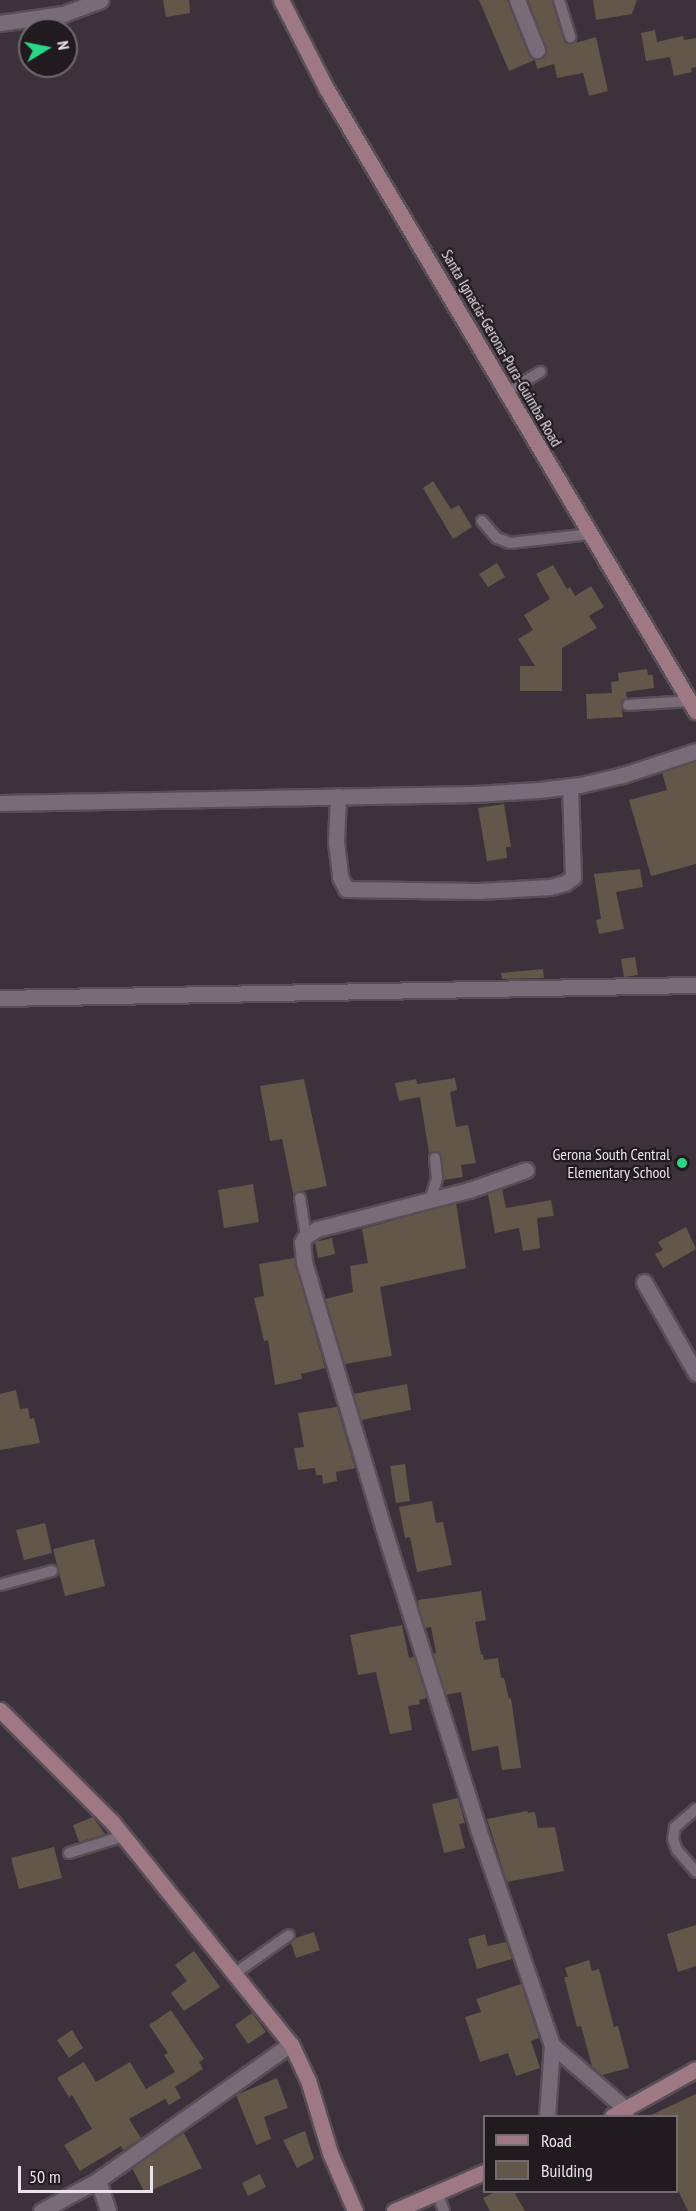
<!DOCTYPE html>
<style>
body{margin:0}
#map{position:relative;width:696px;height:2211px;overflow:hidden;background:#3d313c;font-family:"PT Sans Narrow",sans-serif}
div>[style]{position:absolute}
.building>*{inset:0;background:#635749}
.roads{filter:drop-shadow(2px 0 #584e57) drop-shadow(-2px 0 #584e57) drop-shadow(0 2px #584e57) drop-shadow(0 -2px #584e57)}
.lane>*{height:10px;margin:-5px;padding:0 5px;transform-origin:5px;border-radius:5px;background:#796b78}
.street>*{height:15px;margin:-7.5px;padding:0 7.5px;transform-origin:7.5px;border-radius:7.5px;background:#796b78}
.secondary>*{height:15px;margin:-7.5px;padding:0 7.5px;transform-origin:7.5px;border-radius:7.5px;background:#9e7883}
.dots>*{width:16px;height:16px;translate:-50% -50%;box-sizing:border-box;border:3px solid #211b20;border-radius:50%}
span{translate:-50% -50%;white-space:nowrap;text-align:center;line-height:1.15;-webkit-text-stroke:4.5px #211b20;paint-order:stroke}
.street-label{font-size:16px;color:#ebe3eb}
.poi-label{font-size:16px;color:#ebe3eb}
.right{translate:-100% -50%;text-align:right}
.legend{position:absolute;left:483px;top:2115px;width:195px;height:78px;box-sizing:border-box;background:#211b20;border:2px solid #726b71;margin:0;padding:8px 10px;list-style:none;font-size:18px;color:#ebe3eb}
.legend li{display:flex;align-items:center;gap:12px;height:30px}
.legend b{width:30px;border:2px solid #726b71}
.north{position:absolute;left:18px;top:18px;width:60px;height:60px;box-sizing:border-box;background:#211b20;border:2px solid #726b71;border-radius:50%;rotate:80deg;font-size:16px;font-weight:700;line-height:24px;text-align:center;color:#ebe3eb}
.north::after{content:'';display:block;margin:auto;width:21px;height:27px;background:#27d885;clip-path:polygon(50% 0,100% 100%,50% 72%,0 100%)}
.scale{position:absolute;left:18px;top:2166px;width:135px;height:27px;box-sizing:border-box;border:3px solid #ebe3eb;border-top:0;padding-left:8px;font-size:18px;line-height:21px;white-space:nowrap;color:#ebe3eb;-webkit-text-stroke:4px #211b20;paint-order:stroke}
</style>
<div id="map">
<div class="building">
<div style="clip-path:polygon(163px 0,189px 0,190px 13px,166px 17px)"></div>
<div style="clip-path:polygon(479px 0,507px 0,528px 54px,536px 60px,544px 56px,546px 47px,528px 0,552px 0,565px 43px,572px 44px,596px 37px,608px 91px,589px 96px,583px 73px,557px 78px,554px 64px,537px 69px,535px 60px,509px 71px)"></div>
<div style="clip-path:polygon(593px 0,637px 0,632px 14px,596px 20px)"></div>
<div style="clip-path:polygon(655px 30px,657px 42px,683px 36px,684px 40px,696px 38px,696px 67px,691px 68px,692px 72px,674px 76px,670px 57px,646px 61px,641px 33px)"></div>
<div style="clip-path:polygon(433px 481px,451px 509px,459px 505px,472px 527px,453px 539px,423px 488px)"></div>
<div style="clip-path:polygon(497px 563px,505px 577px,488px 587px,479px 574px)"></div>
<div style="clip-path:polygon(553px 565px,567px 589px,570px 587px,575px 596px,591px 586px,604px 607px,589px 616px,597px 628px,562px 648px,562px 691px,520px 691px,520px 666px,535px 666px,518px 639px,533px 630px,524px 615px,550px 599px,536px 574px)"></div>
<div style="clip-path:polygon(647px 669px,648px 675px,653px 675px,654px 688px,626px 692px,627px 698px,621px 705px,623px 717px,587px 719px,586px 694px,612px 693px,611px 682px,619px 681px,618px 673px)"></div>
<div style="clip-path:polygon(696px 761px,696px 864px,651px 876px,629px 800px,667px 790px,662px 772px)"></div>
<div style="clip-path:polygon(504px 804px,511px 847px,506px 847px,507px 858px,487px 861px,478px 808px)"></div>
<div style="clip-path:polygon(640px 869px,643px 887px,616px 892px,624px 929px,599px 934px,596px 920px,601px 919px,594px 874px)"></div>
<div style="clip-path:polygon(635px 957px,638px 975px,624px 977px,621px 959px)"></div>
<div style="clip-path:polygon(543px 969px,544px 978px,502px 979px,501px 973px)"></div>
<div style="clip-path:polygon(455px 1078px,457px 1090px,450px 1092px,456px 1127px,468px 1125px,476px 1163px,461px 1165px,463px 1177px,444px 1180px,441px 1154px,435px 1151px,429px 1153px,420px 1097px,399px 1101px,395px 1083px,416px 1079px,417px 1084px)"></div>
<div style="clip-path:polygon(304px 1079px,327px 1186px,293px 1193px,282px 1139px,270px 1141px,260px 1086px)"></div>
<div style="clip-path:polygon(253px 1184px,259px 1222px,224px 1228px,218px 1190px)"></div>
<div style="clip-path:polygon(502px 1189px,506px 1208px,551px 1200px,554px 1216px,537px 1218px,540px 1248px,523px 1251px,519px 1228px,495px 1233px,488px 1194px)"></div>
<div style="clip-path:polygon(456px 1203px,466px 1268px,380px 1287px,392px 1356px,345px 1364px,325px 1299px,353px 1292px,350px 1266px,368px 1263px,362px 1229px)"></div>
<div style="clip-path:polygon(686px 1227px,696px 1249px,663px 1268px,655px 1254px,663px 1250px,658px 1242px)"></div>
<div style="clip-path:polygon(332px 1238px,335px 1254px,318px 1258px,315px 1242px)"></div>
<div style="clip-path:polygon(294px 1258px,325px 1368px,301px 1374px,302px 1379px,275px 1385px,268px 1340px,264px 1341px,254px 1298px,264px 1296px,259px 1264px)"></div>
<div style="clip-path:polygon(407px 1384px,411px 1410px,361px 1420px,353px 1394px)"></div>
<div style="clip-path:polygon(16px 1390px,20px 1409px,28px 1408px,30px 1419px,34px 1418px,40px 1443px,0 1450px,0 1394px)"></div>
<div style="clip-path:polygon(337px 1407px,355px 1468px,336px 1472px,337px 1481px,323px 1484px,322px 1475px,316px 1475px,315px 1468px,298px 1470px,294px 1448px,304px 1447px,298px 1413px)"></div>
<div style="clip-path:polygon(405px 1464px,410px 1501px,396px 1503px,390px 1466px)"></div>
<div style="clip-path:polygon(432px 1501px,436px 1523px,443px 1522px,452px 1565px,417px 1572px,410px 1537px,405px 1538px,399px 1507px)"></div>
<div style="clip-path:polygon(45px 1523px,52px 1553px,24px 1560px,16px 1530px)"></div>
<div style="clip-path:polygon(94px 1539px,105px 1586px,65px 1596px,53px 1549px)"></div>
<div style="clip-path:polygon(481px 1591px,486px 1620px,475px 1622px,481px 1655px,483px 1654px,484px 1660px,498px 1658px,501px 1678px,504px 1678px,509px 1699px,511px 1698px,521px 1768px,502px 1770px,498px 1746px,472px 1751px,461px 1692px,446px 1695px,433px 1654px,436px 1653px,431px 1627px,425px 1628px,419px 1609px,418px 1600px)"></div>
<div style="clip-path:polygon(402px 1625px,409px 1658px,414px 1657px,427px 1698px,419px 1700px,420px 1704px,408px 1706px,412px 1730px,390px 1734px,376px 1672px,358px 1675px,350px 1635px)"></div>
<div style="clip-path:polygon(458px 1798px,465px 1823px,459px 1824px,465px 1848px,444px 1853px,432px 1804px)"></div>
<div style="clip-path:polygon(527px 1811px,528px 1813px,535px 1812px,538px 1828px,555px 1827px,564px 1871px,507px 1882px,487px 1819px)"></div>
<div style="clip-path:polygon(93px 1817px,105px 1834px,79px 1842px,73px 1825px)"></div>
<div style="clip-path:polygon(54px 1847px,62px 1878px,19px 1889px,11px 1858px)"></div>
<div style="clip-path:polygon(696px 1925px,696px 1966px,678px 1972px,667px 1934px)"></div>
<div style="clip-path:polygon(314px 1932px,320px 1950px,296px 1958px,291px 1943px,296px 1938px)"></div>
<div style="clip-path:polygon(485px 1934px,488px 1946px,506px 1942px,512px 1959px,477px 1969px,468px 1939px)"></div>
<div style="clip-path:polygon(194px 1951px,220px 1987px,184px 2011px,171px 1993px,187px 1981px,175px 1965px)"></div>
<div style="clip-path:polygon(589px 1960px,592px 1971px,599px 1969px,614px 2027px,618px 2026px,629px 2068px,602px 2075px,592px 2066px,581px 2026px,577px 2027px,564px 1977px,568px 1977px,565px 1968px)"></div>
<div style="clip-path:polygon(521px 1984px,539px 2038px,531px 2041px,540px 2068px,516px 2076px,508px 2053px,480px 2062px,465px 2017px,481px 2012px,476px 1999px)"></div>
<div style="clip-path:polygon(171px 2010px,204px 2059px,199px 2062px,203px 2069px,175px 2087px,181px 2098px,169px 2105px,165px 2099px,129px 2119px,141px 2138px,123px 2150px,121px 2146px,80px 2171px,64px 2145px,92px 2129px,72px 2095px,69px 2097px,57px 2078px,84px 2062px,96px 2082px,130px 2062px,146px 2089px,175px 2072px,164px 2055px,168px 2053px,149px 2025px)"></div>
<div style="clip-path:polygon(252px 2013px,266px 2032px,248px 2044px,235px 2025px)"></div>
<div style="clip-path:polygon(72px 2030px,83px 2048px,69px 2058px,57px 2040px)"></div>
<div style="clip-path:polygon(277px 2078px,288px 2108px,264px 2117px,271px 2139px,256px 2145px,236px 2095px)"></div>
<div style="clip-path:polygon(696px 2094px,696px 2211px,688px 2211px,676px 2186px,676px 2116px,649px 2116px)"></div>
<div style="clip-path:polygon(305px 2131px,314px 2159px,297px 2168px,283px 2140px)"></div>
<div style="clip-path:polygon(184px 2133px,202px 2168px,145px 2193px,132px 2168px)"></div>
<div style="clip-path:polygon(260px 2174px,266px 2187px,248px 2196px,242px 2183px)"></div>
<div style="clip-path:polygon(495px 2192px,514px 2192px,525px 2211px,490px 2211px,483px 2198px)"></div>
</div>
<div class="roads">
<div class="lane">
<div style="left:559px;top:0;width:39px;rotate:73deg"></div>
<div style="left:507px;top:392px;width:39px;rotate:-31deg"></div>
<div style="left:482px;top:521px;width:23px;rotate:49deg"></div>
<div style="left:497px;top:538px;width:14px;rotate:21deg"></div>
<div style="left:510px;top:543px;width:81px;rotate:-6.4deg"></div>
<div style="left:628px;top:705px;width:62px;rotate:-3.7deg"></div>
<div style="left:300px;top:1198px;width:38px;rotate:81deg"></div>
<div style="left:430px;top:1200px;width:23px;rotate:-72deg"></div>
<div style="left:437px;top:1178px;width:20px;rotate:-96deg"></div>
<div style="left:0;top:1585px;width:54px;rotate:-15.1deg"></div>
<div style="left:696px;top:1809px;width:28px;rotate:139deg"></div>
<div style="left:675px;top:1827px;width:12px;rotate:99deg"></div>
<div style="left:673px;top:1839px;width:12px;rotate:70deg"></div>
<div style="left:677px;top:1850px;width:29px;rotate:49deg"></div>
<div style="left:69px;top:1853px;width:58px;rotate:-17.2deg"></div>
<div style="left:234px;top:1974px;width:67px;rotate:-35.3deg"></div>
<div style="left:437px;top:2192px;width:20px;rotate:70deg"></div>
</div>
<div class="street">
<div style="left:517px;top:0;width:54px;rotate:68.2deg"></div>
<div style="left:0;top:23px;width:64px;rotate:-8.1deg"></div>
<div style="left:63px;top:14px;width:40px;rotate:-20.2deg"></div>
<div style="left:338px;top:796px;width:46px;rotate:92.5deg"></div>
<div style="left:336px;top:842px;width:35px;rotate:83deg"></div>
<div style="left:340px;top:877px;width:13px;rotate:63deg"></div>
<div style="left:346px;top:889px;width:132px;rotate:0.9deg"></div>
<div style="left:478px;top:891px;width:72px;rotate:-3.2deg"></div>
<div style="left:550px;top:887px;width:16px;rotate:-15deg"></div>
<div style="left:565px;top:883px;width:10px;rotate:-37deg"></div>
<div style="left:573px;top:877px;width:91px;rotate:-91.9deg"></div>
<div style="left:0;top:803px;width:474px;rotate:-1.1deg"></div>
<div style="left:474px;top:794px;width:65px;rotate:-3.5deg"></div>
<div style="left:539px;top:790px;width:41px;rotate:-7deg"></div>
<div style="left:580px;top:785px;width:44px;rotate:-13.1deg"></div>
<div style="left:623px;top:775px;width:77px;rotate:-18.2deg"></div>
<div style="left:0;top:998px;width:696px;rotate:-1.07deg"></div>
<div style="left:526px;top:1170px;width:60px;rotate:160.7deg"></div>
<div style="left:469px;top:1190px;width:157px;rotate:165.6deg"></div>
<div style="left:317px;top:1229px;width:13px;rotate:148deg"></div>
<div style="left:306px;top:1236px;width:7px;rotate:124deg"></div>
<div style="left:302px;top:1242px;width:20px;rotate:84deg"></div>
<div style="left:304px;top:1262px;width:277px;rotate:73.4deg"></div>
<div style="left:383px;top:1527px;width:317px;rotate:72.5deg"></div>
<div style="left:478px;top:1829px;width:228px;rotate:71.1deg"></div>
<div style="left:552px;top:2045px;width:99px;rotate:40.9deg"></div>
<div style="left:644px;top:1282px;width:105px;rotate:60.3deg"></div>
<div style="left:547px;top:2116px;width:71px;rotate:-86deg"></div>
<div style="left:98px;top:2180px;width:33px;rotate:72deg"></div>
<div style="left:41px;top:2211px;width:65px;rotate:-28.5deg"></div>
<div style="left:98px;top:2180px;width:236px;rotate:-35.2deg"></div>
</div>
<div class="secondary">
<div style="left:281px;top:0;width:99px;rotate:62.9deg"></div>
<div style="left:326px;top:88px;width:725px;rotate:59.33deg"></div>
<div style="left:0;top:1710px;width:160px;rotate:45deg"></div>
<div style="left:113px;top:1823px;width:284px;rotate:51.2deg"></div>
<div style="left:291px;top:2044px;width:40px;rotate:65deg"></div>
<div style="left:308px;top:2080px;width:76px;rotate:73.2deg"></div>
<div style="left:330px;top:2153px;width:63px;rotate:66.7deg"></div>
<div style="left:612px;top:2116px;width:96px;rotate:-29.2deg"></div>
<div style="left:394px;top:2211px;width:98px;rotate:-23.4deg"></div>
</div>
</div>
<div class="dots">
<div style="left:682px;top:1163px;background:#27d885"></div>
</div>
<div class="street-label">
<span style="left:502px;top:348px;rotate:60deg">Santa Ignacia-Gerona-Pura-Guimba Road</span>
</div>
<div class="poi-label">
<span class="right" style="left:670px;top:1163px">Gerona South Central<br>Elementary School</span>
</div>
<ul class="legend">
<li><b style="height:8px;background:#9e7883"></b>Road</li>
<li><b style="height:16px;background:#635749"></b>Building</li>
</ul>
<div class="north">N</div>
<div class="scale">50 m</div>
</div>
